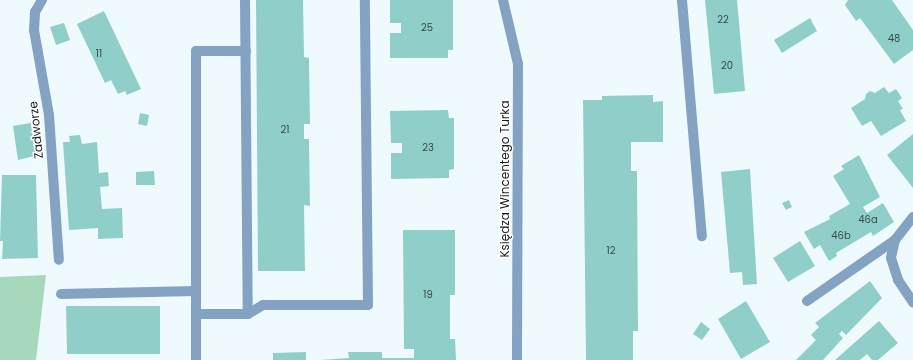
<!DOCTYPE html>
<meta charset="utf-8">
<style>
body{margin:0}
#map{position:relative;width:913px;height:360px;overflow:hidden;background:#effafe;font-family:Poppins,sans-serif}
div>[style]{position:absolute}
.green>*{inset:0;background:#a8d8bb}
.building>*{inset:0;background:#90cfc9}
.service>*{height:10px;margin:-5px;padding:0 5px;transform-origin:5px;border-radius:5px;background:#84a2c1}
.minor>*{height:10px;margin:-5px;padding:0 5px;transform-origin:5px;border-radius:5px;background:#84a2c1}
span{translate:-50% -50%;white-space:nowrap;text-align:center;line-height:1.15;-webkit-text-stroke:3px #fff;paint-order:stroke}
.number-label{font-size:10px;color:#374a49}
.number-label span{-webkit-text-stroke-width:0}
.street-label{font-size:12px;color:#191d1e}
</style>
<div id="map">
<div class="green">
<div style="clip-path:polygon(46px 275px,36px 360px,0 360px,0 277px)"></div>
</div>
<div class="building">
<div style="clip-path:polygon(256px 0,303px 0,304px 57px,309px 58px,310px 124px,304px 124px,304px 139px,309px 139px,310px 206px,304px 205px,305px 271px,258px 271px)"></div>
<div style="clip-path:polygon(390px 0,453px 0,453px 50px,448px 50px,448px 58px,390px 58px,390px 33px,401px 33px,401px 23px,390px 23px)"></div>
<div style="clip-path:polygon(705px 0,737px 0,745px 91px,714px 94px)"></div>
<div style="clip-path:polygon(848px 0,892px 0,913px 30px,913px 50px,894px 64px,860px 18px,856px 21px,845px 5px)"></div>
<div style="clip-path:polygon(104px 11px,141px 89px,127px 95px,125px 91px,118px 94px,111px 80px,105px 83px,77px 24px)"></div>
<div style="clip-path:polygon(810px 18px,817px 31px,782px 53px,774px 40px)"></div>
<div style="clip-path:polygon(64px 23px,70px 40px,56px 45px,50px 27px)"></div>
<div style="clip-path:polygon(884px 87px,889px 93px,896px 89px,902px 98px,898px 101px,903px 109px,900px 110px,906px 121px,881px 136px,871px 121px,862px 126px,851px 108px,865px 99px,866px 94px,870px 91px,875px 93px)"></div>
<div style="clip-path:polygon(653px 95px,653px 102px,663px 101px,663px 142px,631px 142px,631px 171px,637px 171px,638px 331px,633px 331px,633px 360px,586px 360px,583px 100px,602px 100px,602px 96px)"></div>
<div style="clip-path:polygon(448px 110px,449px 118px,454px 118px,454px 169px,449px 170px,449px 178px,391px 179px,391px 153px,402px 153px,402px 143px,391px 143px,390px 111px)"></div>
<div style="clip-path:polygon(140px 113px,149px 115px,147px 126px,138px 124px)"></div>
<div style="clip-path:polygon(31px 123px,34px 149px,39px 149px,39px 155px,18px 160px,13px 126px)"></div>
<div style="clip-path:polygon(913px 134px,913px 188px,887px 155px)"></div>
<div style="clip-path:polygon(80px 135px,82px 144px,97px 142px,99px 173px,108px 172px,109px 186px,100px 187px,102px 209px,122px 208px,123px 238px,98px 239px,98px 228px,69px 230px,63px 142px,70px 142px,69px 136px)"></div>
<div style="clip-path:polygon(859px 155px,880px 197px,863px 207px,867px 213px,883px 203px,894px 222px,873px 236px,871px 232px,836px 253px,837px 256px,829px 261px,820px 245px,814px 249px,804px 232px,830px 219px,829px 216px,850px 204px,833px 176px,844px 169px,841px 166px)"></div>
<div style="clip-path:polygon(750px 169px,757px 284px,743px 285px,742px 272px,730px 273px,721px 172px)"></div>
<div style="clip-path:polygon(154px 171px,155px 185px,136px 185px,136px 172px)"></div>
<div style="clip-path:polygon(2px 175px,36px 175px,38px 258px,2px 259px,3px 241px,0 241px)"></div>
<div style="clip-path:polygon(789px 200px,792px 207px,786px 210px,782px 203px)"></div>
<div style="clip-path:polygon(403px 230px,455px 230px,455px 295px,450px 295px,450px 339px,455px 339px,456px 360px,321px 360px,349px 358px,348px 352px,382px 352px,382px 358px,414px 358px,414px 349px,404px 349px)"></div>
<div style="clip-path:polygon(800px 241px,815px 266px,788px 282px,773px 258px)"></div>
<div style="clip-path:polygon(870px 281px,882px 298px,846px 335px,842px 331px,839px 334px,843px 338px,823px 360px,796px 360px,816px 340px,811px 335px,819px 327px,815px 323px)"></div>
<div style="clip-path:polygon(746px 301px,770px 342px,741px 359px,718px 319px)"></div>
<div style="clip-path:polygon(66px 306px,160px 306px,160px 354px,67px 354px)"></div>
<div style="clip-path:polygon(879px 321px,898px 343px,878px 360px,872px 360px,867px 354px,860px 360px,835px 360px)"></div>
<div style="clip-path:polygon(701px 322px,710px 329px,702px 340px,693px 334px)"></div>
<div style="clip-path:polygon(306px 352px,306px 360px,273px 360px,273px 353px)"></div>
</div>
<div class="service">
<div style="left:245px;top:0;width:314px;rotate:89.5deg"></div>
<div style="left:682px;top:0;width:237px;rotate:85.2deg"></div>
<div style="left:913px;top:217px;width:29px;rotate:128deg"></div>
<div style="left:895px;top:240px;width:18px;rotate:103deg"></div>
<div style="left:891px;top:258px;width:23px;rotate:72deg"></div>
<div style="left:898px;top:280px;width:27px;rotate:56deg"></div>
<div style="left:61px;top:294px;width:135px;rotate:-1.3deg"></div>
<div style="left:807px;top:301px;width:107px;rotate:-34.7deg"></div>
<div style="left:196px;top:314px;width:52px"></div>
<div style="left:248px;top:314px;width:17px;rotate:-31deg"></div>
<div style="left:263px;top:305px;width:105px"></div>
<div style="left:368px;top:305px;width:305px;rotate:-90.6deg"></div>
<div style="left:196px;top:360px;width:309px;rotate:-90deg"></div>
<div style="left:196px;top:51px;width:50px"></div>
</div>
<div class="minor">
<div style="left:42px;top:0;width:14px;rotate:120deg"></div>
<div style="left:35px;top:12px;width:18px;rotate:93deg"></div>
<div style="left:34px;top:30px;width:86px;rotate:80deg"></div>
<div style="left:49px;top:115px;width:145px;rotate:86.1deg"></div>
<div style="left:503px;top:0;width:66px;rotate:76.8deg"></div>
<div style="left:518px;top:64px;width:296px;rotate:90.2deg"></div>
</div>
<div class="number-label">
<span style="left:723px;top:20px">22</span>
<span style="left:427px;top:28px">25</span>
<span style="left:894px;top:39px">48</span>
<span style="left:99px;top:54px">11</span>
<span style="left:727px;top:66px">20</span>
<span style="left:285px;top:130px">21</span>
<span style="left:428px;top:148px">23</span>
<span style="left:868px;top:220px">46a</span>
<span style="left:841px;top:236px">46b</span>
<span style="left:611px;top:251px">12</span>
<span style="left:428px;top:295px">19</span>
</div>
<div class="street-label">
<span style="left:36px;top:130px;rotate:-96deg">Zadworze</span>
<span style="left:505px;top:179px;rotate:-90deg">Księdza Wincentego Turka</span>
</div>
</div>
